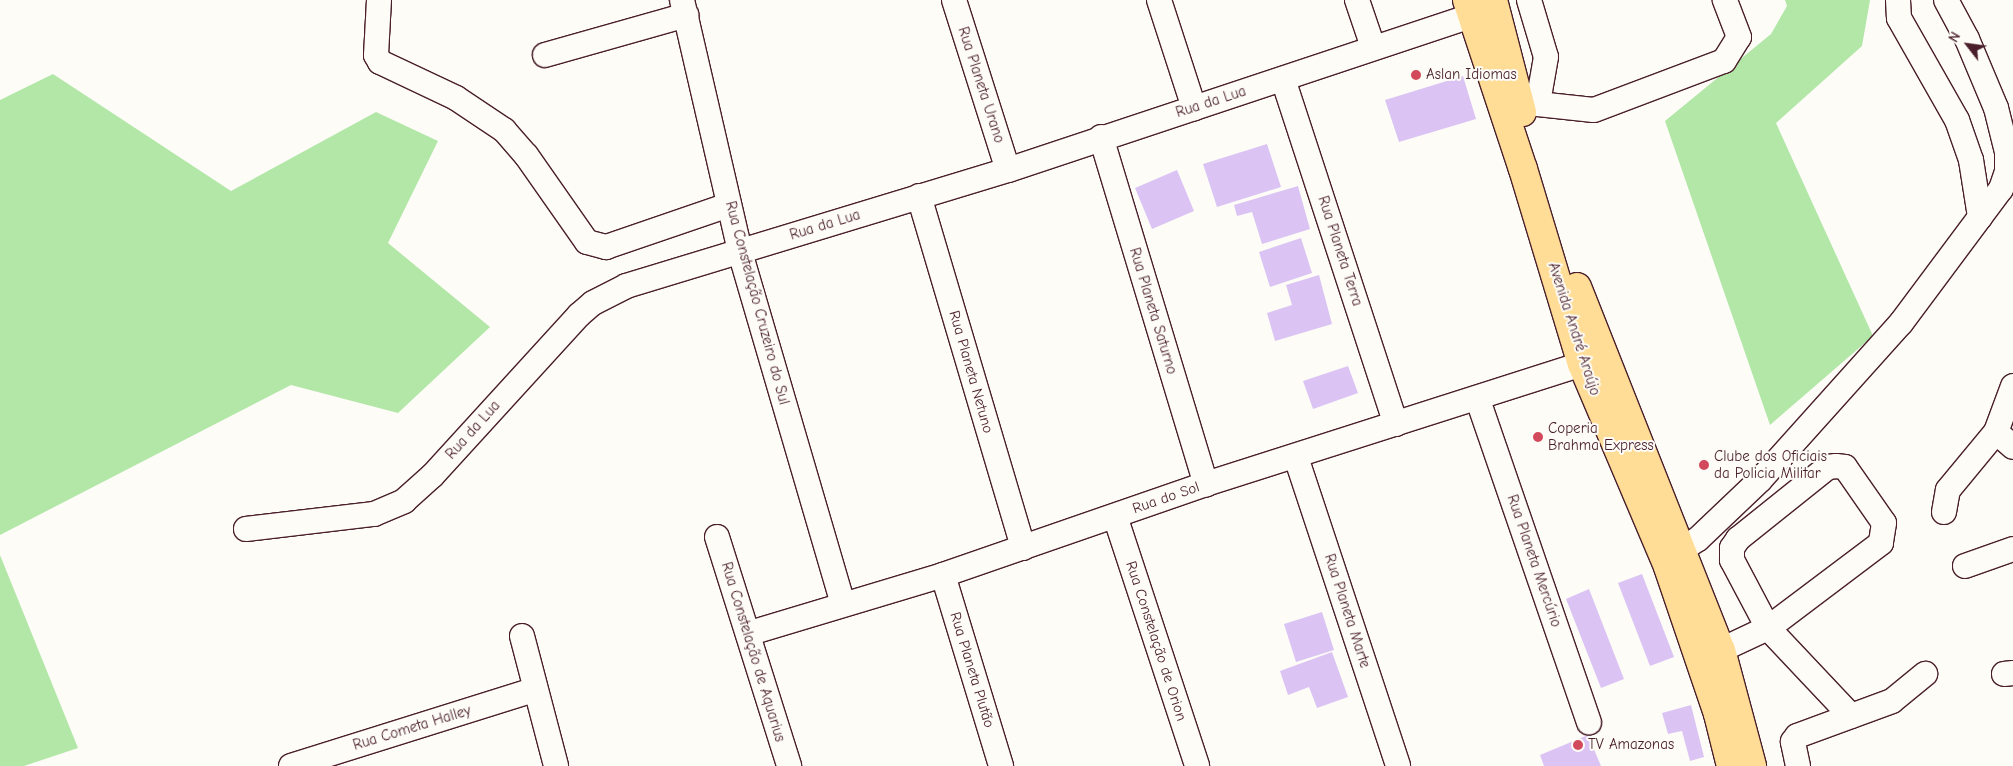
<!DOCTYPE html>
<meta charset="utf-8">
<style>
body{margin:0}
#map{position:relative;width:2013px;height:766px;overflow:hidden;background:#fdfcf7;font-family:"Comic Neue",sans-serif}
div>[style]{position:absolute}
.green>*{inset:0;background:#b3e7a8}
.building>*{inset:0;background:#dbc4f4}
.roads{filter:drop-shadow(1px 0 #4a1f2b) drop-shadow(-1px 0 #4a1f2b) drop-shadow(0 1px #4a1f2b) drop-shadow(0 -1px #4a1f2b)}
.minor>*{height:24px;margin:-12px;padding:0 12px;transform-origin:12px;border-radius:12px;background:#fdfcf7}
.major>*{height:28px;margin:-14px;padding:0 14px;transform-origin:14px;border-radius:14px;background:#ffdd96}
.dots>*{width:14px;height:14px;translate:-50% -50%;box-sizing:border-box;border:2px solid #fdfcf7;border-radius:50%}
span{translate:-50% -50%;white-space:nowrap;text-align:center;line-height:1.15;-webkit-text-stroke:4px #fdfcf7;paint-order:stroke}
.poi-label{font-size:15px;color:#4a1f2b}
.left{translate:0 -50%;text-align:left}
.street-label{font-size:15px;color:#4a1f2b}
.north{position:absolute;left:1943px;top:20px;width:50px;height:50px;-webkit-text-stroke:4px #fdfcf7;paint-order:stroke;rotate:300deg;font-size:14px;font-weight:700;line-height:20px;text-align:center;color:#4a1f2b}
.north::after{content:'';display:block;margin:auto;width:18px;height:22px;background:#4a1f2b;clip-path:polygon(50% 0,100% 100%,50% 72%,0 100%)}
</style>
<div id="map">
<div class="green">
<div style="clip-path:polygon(1785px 0,1870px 0,1862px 46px,1776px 123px,1873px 336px,1770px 425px,1665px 121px,1771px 34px,1787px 6px)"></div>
<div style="clip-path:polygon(53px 74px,231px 191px,376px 112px,438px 141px,388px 243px,490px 327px,398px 413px,291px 385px,0 535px,0 100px)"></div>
<div style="clip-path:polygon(0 555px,78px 748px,24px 766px,0 766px)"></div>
</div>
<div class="building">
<div style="clip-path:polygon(1463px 76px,1476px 119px,1399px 142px,1385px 100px)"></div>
<div style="clip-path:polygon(1267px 144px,1281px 187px,1217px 207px,1203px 164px)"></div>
<div style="clip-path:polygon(1177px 170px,1194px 211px,1152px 229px,1135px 188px)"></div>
<div style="clip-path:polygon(1298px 186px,1310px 229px,1262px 244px,1252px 212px,1237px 216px,1234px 205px)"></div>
<div style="clip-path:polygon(1301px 238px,1312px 273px,1270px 287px,1259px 252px)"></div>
<div style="clip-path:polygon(1319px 275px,1332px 324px,1275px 341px,1267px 313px,1292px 305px,1286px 285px)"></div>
<div style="clip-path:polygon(1348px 366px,1358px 393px,1313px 409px,1303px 381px)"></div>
<div style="clip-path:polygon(1642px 574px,1674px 657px,1650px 666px,1618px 583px)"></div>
<div style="clip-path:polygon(1589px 589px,1624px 679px,1601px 688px,1566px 599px)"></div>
<div style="clip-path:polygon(1322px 612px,1334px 650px,1296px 662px,1284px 624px)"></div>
<div style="clip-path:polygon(1332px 652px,1348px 697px,1317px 708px,1309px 687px,1288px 695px,1280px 671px)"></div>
<div style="clip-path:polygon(1691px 705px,1704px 757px,1690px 761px,1682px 731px,1668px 734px,1662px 713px)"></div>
<div style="clip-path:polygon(1588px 735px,1601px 766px,1544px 766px,1540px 755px)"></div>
</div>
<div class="roads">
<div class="minor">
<div style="left:379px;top:0;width:55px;rotate:93.1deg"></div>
<div style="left:376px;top:55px;width:8px;rotate:60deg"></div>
<div style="left:380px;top:62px;width:84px;rotate:25.3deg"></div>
<div style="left:456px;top:98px;width:58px;rotate:33.7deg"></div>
<div style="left:504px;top:130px;width:33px;rotate:49deg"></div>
<div style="left:526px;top:155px;width:106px;rotate:55deg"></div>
<div style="left:587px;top:242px;width:20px;rotate:15deg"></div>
<div style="left:606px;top:247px;width:130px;rotate:-18.9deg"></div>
<div style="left:682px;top:0;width:259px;rotate:77deg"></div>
<div style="left:740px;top:252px;width:367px;rotate:73.7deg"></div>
<div style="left:954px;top:0;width:178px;rotate:72.4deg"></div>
<div style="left:1159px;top:0;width:114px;rotate:72deg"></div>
<div style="left:1357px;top:0;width:50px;rotate:71.2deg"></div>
<div style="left:1529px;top:0;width:59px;rotate:73.4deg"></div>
<div style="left:1546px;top:57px;width:47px;rotate:99.9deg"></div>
<div style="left:1898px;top:0;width:18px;rotate:87deg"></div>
<div style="left:1899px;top:18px;width:117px;rotate:60.4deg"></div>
<div style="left:1957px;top:120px;width:42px;rotate:70.7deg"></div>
<div style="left:1971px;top:160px;width:58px;rotate:81deg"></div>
<div style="left:545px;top:55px;width:147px;rotate:-15.8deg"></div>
<div style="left:1283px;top:79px;width:363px;rotate:71.9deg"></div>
<div style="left:1519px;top:102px;width:75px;rotate:6.1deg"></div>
<div style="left:1594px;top:110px;width:139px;rotate:-20.7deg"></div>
<div style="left:1724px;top:61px;width:28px;rotate:-58deg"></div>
<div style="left:1739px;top:37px;width:40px;rotate:-111deg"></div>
<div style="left:1101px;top:137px;width:363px;rotate:73.2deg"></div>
<div style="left:919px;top:196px;width:367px;rotate:73.5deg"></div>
<div style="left:1478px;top:400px;width:341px;rotate:71deg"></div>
<div style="left:1996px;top:432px;width:23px;rotate:41deg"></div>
<div style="left:1296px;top:457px;width:325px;rotate:71.7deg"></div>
<div style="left:1836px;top:466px;width:9px;rotate:6deg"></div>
<div style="left:1845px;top:467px;width:68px;rotate:55.1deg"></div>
<div style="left:1884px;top:523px;width:20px;rotate:99deg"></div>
<div style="left:1881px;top:543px;width:141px;rotate:143deg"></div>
<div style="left:1768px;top:628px;width:77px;rotate:-117.9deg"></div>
<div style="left:1732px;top:560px;width:12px;rotate:-90deg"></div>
<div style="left:1732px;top:548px;width:11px;rotate:-56deg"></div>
<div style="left:1738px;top:539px;width:115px;rotate:-38.7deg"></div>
<div style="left:1828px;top:467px;width:8px;rotate:-7deg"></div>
<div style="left:1944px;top:512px;width:22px;rotate:-80deg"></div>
<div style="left:1948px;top:490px;width:75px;rotate:-50.4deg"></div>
<div style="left:1996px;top:432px;width:49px;rotate:-69.7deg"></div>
<div style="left:1115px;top:516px;width:263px;rotate:71.8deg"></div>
<div style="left:246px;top:529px;width:129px;rotate:-6.7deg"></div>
<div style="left:374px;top:514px;width:33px;rotate:-23deg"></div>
<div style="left:404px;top:501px;width:38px;rotate:-42deg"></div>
<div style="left:432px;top:476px;width:218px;rotate:-47.6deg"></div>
<div style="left:579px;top:315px;width:18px;rotate:-41deg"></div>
<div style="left:593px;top:303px;width:37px;rotate:-27deg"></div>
<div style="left:626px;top:286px;width:399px;rotate:-16.9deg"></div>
<div style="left:1008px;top:170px;width:489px;rotate:-18.4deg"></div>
<div style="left:717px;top:537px;width:240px;rotate:72.5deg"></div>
<div style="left:1681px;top:550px;width:20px;rotate:-33deg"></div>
<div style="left:1698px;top:539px;width:86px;rotate:-43.6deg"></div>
<div style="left:1760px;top:480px;width:211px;rotate:-48.1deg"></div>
<div style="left:1901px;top:323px;width:167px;rotate:-53.3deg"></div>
<div style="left:2001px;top:189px;width:18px;rotate:-71deg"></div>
<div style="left:2007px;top:172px;width:20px;rotate:-90deg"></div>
<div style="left:2007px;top:152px;width:45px;rotate:-104deg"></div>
<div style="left:1996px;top:108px;width:75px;rotate:-112.8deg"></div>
<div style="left:1967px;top:39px;width:44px;rotate:-118.3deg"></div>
<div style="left:1965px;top:566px;width:51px;rotate:-19.5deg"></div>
<div style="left:943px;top:575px;width:200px;rotate:73.1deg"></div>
<div style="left:750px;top:633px;width:202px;rotate:-16.7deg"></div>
<div style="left:943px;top:575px;width:278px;rotate:-19.1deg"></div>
<div style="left:1206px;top:484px;width:395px;rotate:-17.7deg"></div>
<div style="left:522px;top:636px;width:134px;rotate:75.3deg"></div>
<div style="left:1721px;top:650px;width:52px;rotate:-25.1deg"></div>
<div style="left:1768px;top:628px;width:121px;rotate:46.7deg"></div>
<div style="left:2004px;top:674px;width:9px;rotate:-6deg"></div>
<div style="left:291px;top:766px;width:255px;rotate:-17.4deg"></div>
<div style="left:1798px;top:766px;width:25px;rotate:-102deg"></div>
<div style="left:1793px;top:742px;width:7px;rotate:-56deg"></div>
<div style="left:1797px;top:736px;width:101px;rotate:-20.2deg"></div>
<div style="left:1892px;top:701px;width:43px;rotate:-39.3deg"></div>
</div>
<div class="major">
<div style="left:1467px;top:0;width:178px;rotate:71.7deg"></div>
<div style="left:1523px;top:169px;width:204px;rotate:73.2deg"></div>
<div style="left:1582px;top:364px;width:220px;rotate:67deg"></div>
<div style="left:1668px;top:567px;width:155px;rotate:71.2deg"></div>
<div style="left:1718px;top:714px;width:54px;rotate:76deg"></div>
<div style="left:1493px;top:0;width:116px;rotate:75.5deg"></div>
<div style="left:1577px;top:287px;width:391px;rotate:68.4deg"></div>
<div style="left:1721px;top:650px;width:120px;rotate:75deg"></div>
</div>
</div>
<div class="dots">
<div style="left:1416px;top:75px;background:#d1495b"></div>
<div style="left:1538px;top:437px;background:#d1495b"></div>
<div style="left:1704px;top:465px;background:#d1495b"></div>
<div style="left:1578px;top:745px;background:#d1495b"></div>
</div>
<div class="poi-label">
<span class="left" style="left:1426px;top:75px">Aslan Idiomas</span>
<span class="left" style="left:1548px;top:437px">Coperia<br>Brahma Express</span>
<span class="left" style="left:1714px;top:465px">Clube dos Oficiais<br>da Policia Militar</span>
<span class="left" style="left:1588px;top:745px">TV Amazonas</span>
</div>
<div class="street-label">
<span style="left:981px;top:85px;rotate:72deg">Rua Planeta Urano</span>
<span style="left:1211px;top:102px;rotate:-18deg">Rua da Lua</span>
<span style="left:825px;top:225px;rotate:-17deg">Rua da Lua</span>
<span style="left:1340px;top:251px;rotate:72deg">Rua Planeta Terra</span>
<span style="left:757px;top:303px;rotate:75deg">Rua Constelação Cruzeiro do Sul</span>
<span style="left:1153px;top:311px;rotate:73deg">Rua Planeta Saturno</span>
<span style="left:1574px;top:329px;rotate:72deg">Avenida André Araújo</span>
<span style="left:971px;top:372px;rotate:74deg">Rua Planeta Netuno</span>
<span style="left:473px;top:430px;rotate:-48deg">Rua da Lua</span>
<span style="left:1166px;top:498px;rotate:-19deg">Rua do Sol</span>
<span style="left:1534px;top:561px;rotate:71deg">Rua Planeta Mercúrio</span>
<span style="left:1347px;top:611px;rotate:72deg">Rua Planeta Marte</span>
<span style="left:1156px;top:641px;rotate:72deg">Rua Constelação de Orion</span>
<span style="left:753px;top:652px;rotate:73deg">Rua Constelação de Aquarius</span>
<span style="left:972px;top:670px;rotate:73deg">Rua Planeta Plutão</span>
<span style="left:412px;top:728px;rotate:-17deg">Rua Cometa Halley</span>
</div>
<div class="north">N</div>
</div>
